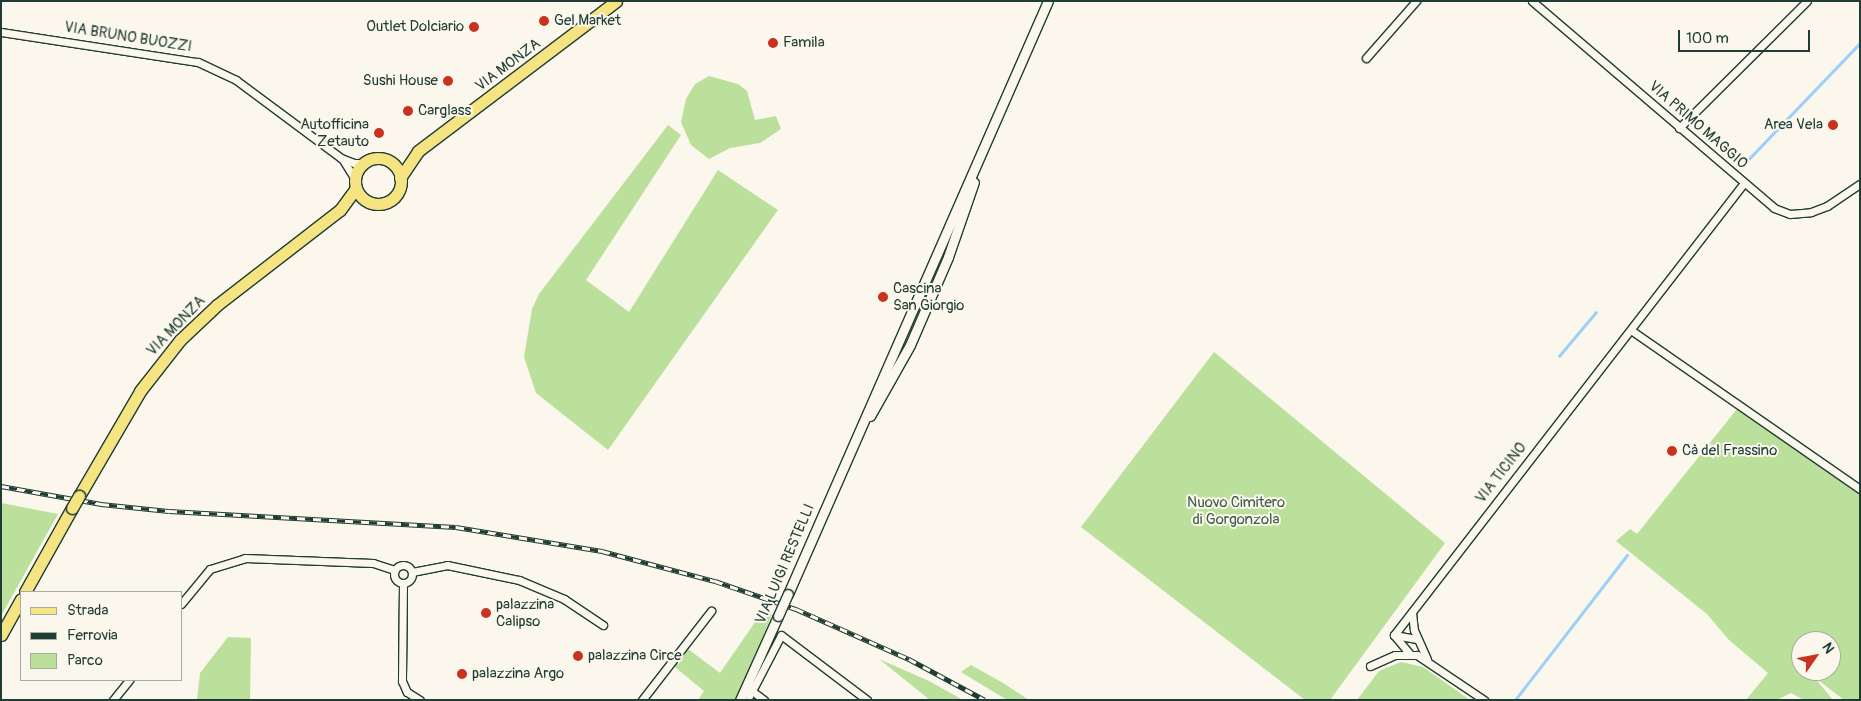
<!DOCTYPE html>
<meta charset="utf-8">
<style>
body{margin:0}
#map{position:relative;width:1861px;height:701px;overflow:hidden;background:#fbf7ec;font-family:Pangolin,sans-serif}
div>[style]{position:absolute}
.green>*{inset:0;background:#bae09b}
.stream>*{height:2.5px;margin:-1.25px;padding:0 1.25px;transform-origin:1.25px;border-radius:1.25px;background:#9dcffa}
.roads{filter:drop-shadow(1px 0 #1f3d34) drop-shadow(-1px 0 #1f3d34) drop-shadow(0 1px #1f3d34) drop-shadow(0 -1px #1f3d34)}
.pedestrian>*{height:5.5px;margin:-2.75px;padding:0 2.75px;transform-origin:2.75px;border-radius:2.75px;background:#fbf7ec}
.minor>*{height:7px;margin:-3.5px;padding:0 3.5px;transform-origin:3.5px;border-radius:3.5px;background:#fbf7ec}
.minor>.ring{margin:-3.5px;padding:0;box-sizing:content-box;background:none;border:7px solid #fbf7ec;border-radius:50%}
.tertiary>*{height:9px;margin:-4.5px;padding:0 4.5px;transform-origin:4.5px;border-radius:4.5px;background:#fbf7ec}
.primary>*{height:11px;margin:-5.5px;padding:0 5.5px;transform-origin:5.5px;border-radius:5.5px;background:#f6e381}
.primary>.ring{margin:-5.5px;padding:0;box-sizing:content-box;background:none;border:11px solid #f6e381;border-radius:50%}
.rail>*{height:4.5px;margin-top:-2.25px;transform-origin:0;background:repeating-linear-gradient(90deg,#fbf7ec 0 8px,#1f3d34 0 16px);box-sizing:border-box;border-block:1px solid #1f3d34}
.bridges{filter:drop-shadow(1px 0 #1f3d34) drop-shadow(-1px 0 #1f3d34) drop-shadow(0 1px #1f3d34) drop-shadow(0 -1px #1f3d34)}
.tertiary-bridge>*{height:9px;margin:-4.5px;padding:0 4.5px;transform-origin:4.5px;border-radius:4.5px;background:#fbf7ec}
.primary-bridge>*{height:11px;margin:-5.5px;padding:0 5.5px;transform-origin:5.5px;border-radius:5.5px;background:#f6e381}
.dots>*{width:14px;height:14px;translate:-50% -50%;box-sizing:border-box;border:2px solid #fbf7ec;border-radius:50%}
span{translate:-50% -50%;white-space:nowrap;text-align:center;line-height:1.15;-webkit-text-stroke:4px #fbf7ec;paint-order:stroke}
.poi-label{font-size:15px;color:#1f3d34}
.left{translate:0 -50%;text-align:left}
.right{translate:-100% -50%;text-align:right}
.street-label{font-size:15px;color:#1f3d34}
.park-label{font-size:15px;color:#3e5e49}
.frame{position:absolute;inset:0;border:2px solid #1f3d34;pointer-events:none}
.legend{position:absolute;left:20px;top:591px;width:162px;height:90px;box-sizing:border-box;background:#fbf7ec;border:1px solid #a3ada2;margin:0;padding:6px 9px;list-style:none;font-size:15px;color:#1f3d34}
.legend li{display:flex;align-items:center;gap:10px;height:25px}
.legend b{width:25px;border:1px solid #a3ada2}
.north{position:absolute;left:1791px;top:631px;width:50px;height:50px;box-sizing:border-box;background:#fbf7ec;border:1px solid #a3ada2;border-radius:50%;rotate:57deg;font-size:14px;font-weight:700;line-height:20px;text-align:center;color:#1f3d34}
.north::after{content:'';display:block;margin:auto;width:18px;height:22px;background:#c8321e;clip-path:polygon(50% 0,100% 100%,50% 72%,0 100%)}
.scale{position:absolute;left:1678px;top:30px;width:132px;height:22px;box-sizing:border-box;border:2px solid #1f3d34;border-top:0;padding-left:6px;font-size:15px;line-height:18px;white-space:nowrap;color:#1f3d34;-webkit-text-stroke:4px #fbf7ec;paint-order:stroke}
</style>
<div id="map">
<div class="green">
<div style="clip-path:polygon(709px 76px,738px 84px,747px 91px,755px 120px,776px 116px,781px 129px,760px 143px,730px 148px,709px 159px,691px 145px,681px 122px,686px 99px,695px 84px)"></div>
<div style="clip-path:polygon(668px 125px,681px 135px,586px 280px,629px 312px,718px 170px,778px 210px,608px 450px,536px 393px,524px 357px,532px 309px,539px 294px)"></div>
<div style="clip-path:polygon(1214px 352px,1445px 543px,1330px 700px,1305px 700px,1081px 527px)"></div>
<div style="clip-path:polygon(evenodd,1737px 409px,1860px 490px,1860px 700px,1844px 700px,1814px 677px,1833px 700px,1804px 700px,1791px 693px,1777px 700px,1746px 700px,1768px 673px,1729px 640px,1707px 614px,1616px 541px,1630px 529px,1637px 534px,1737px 409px,1801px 641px,1831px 641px,1831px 671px,1801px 671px,1801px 641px)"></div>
<div style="clip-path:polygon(1px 503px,58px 514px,1px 616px)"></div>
<div style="clip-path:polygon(762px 612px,772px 614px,738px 700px,698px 700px,704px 691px,670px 663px,684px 646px,720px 673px)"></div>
<div style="clip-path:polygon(228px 637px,251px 638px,250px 700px,197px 700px,200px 673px)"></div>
<div style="clip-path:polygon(879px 659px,929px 681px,963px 700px,930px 700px)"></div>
<div style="clip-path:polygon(1401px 662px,1423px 667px,1470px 700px,1357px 700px,1379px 671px)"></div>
<div style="clip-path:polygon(971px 665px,1003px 683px,1029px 700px,1007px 700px,961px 672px)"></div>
</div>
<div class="stream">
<div style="left:1743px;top:165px;width:169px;rotate:-46.2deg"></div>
<div style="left:1559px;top:356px;width:57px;rotate:-49.9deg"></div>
<div style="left:1515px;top:700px;width:183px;rotate:-52.3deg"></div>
</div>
<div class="roads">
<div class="pedestrian">
<div style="left:749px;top:700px;width:9px;rotate:-72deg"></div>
</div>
<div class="minor">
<div style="left:1532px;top:1px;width:318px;rotate:40.5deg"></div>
<div style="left:1774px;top:208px;width:17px;rotate:21deg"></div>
<div style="left:1790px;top:214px;width:21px;rotate:-5deg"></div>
<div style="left:1811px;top:212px;width:17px;rotate:-21deg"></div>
<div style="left:1827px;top:206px;width:40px;rotate:-34deg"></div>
<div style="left:1px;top:32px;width:199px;rotate:8.7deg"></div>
<div style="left:198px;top:62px;width:42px;rotate:25.3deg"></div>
<div style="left:236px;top:80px;width:131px;rotate:36.6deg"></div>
<div style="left:341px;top:158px;width:14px;rotate:21deg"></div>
<div style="left:354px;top:163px;width:11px"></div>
<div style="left:1366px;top:58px;width:76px;rotate:-48.7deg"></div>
<div style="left:1679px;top:128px;width:180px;rotate:-44.8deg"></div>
<div style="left:343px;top:160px;width:22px;rotate:58deg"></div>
<div style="left:1631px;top:330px;width:279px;rotate:34.8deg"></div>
<div class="ring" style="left:394px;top:565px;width:11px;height:11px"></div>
<div style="left:412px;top:572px;width:36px;rotate:-11deg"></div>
<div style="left:447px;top:565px;width:74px;rotate:11.8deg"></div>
<div style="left:519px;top:580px;width:49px;rotate:22.9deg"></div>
<div style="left:564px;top:599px;width:47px;rotate:33.7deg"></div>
<div style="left:403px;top:583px;width:98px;rotate:90.6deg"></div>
<div style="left:402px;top:681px;width:12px;rotate:66deg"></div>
<div style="left:407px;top:692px;width:15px;rotate:32deg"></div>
<div style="left:181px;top:604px;width:45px;rotate:-50.4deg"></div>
<div style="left:210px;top:569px;width:37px;rotate:-17deg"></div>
<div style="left:245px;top:558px;width:128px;rotate:2.2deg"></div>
<div style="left:373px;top:563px;width:23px;rotate:18deg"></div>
<div style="left:1412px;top:612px;width:18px;rotate:84deg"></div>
<div style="left:1414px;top:630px;width:32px;rotate:66deg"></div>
<div style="left:1394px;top:635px;width:572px;rotate:-52.25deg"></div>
<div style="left:1394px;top:635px;width:25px;rotate:50deg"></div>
<div style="left:1394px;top:635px;width:23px;rotate:10deg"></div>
<div style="left:1370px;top:666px;width:27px;rotate:-24deg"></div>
<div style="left:1395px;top:655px;width:22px"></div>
<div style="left:1417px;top:655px;width:81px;rotate:33.9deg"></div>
<div style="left:113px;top:700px;width:26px;rotate:-51deg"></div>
<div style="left:642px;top:700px;width:113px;rotate:-52.2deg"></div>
<div style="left:764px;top:700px;width:15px;rotate:-143deg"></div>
<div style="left:752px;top:691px;width:63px;rotate:-62.6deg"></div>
<div style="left:781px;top:635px;width:108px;rotate:37.1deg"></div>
</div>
<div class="tertiary">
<div style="left:870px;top:416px;width:81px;rotate:-60.6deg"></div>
<div style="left:910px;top:345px;width:96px;rotate:-66.6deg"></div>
<div style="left:948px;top:257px;width:79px;rotate:-70.9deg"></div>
<div style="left:788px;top:594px;width:647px;rotate:-66.33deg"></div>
<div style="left:740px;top:700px;width:92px;rotate:-65.7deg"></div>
</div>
<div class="primary">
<div class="ring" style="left:355px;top:158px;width:35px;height:35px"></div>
<div style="left:400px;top:178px;width:32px;rotate:-56deg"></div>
<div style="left:418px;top:151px;width:248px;rotate:-37.1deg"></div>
<div style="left:79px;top:496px;width:121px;rotate:-59.8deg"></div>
<div style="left:140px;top:391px;width:65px;rotate:-51.9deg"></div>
<div style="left:180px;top:340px;width:51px;rotate:-43.4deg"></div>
<div style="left:217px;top:305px;width:155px;rotate:-37.7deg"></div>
<div style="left:340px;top:210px;width:27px;rotate:-54deg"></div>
<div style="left:25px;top:592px;width:96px;rotate:-60.8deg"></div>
<div style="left:1px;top:635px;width:41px;rotate:-60.9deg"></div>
</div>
</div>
<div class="rail">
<div style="left:1px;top:486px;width:102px;rotate:10.2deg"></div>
<div style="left:101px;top:504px;width:68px;rotate:5.9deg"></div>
<div style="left:169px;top:511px;width:287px;rotate:3.2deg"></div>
<div style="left:456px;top:527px;width:148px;rotate:9.3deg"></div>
<div style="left:602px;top:551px;width:117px;rotate:14.9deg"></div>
<div style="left:715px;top:581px;width:86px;rotate:19.1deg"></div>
<div style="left:796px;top:609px;width:124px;rotate:23.9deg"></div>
<div style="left:909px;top:659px;width:86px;rotate:28.3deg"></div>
</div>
<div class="bridges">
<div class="tertiary-bridge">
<div style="left:778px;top:616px;width:24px;rotate:-66deg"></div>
</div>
<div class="primary-bridge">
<div style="left:72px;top:508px;width:14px;rotate:-60deg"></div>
</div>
</div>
<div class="dots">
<div style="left:544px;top:21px;background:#c8321e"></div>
<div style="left:474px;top:27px;background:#c8321e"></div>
<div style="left:773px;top:43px;background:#c8321e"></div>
<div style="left:448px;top:81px;background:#c8321e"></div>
<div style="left:408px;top:111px;background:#c8321e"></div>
<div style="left:1833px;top:125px;background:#c8321e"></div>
<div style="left:379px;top:133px;background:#c8321e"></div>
<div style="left:883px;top:297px;background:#c8321e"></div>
<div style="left:1672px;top:451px;background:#c8321e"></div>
<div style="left:486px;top:613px;background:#c8321e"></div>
<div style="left:578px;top:656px;background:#c8321e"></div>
<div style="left:462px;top:674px;background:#c8321e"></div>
</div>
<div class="poi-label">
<span class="left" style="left:554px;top:21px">Gel Market</span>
<span class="right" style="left:464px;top:27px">Outlet Dolciario</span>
<span class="left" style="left:783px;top:43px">Famila</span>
<span class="right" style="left:438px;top:81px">Sushi House</span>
<span class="left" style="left:418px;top:111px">Carglass</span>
<span class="right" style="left:369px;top:133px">Autofficina<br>Zetauto</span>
<span class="right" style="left:1823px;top:125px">Area Vela</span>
<span class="left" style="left:893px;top:297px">Cascina<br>San Giorgio</span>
<span class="left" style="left:1682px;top:451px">Cà del Frassino</span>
<span class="left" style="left:496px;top:613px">palazzina<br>Calipso</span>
<span class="left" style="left:588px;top:656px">palazzina Circe</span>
<span class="left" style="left:472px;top:674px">palazzina Argo</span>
</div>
<div class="street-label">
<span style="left:128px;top:37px;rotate:9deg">VIA BRUNO BUOZZI</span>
<span style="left:508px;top:65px;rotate:-37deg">VIA MONZA</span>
<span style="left:1698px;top:125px;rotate:41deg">VIA PRIMO MAGGIO</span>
<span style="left:176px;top:326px;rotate:-46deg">VIA MONZA</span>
<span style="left:1501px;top:473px;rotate:-52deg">VIA TICINO</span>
<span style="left:785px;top:564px;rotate:-67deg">VIA LUIGI RESTELLI</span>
</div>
<div class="park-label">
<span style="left:1236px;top:511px">Nuovo Cimitero<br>di Gorgonzola</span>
</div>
<div class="frame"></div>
<ul class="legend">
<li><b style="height:6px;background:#f6e381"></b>Strada</li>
<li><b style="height:6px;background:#1f3d34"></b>Ferrovia</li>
<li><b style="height:14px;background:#bae09b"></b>Parco</li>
</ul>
<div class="north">N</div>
<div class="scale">100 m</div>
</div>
